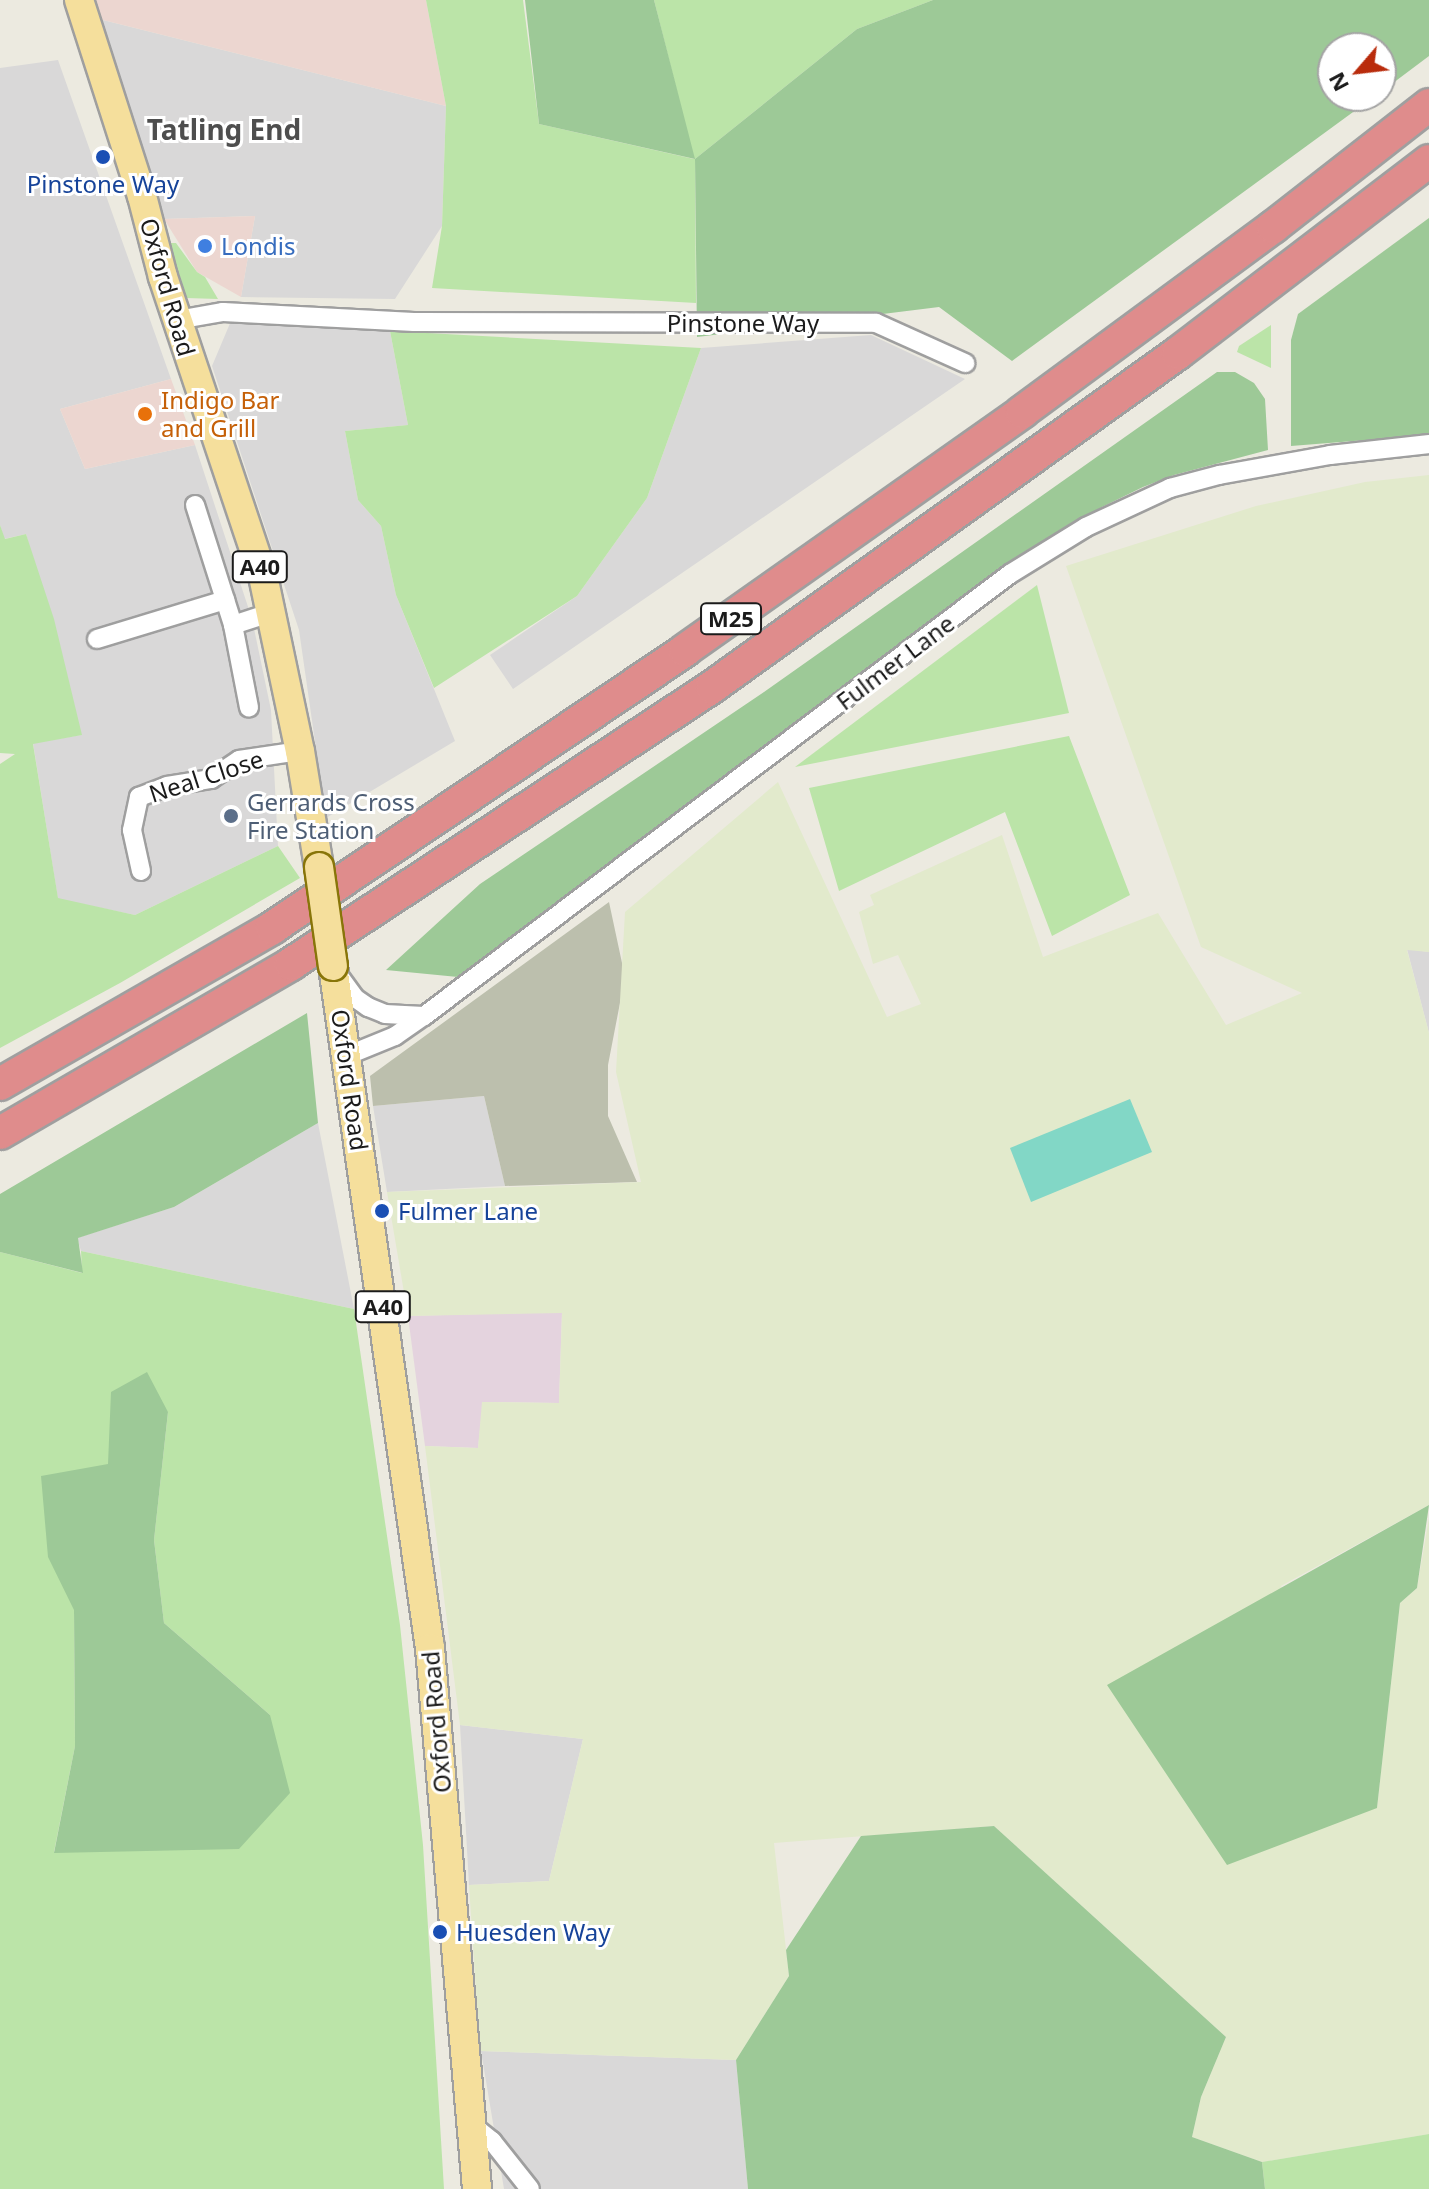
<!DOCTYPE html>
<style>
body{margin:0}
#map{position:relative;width:1429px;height:2189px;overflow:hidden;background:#eceae0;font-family:"Noto Sans",sans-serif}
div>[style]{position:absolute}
.residential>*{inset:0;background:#d9d8d8}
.commercial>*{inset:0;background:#ecd6d0}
.industrial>*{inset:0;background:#e4d3de}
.construction>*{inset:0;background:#bcbfad}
.farmland>*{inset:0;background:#e2eacc}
.grass>*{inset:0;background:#bbe4a8}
.forest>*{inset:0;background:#9dc997}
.pitch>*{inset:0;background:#82d7c6}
.roads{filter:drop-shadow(2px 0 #9f9f9f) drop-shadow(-2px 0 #9f9f9f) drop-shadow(0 2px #9f9f9f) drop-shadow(0 -2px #9f9f9f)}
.street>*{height:18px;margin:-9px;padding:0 9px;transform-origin:9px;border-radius:9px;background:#fff}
.primary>*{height:28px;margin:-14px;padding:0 14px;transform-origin:14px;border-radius:14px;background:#f5df9c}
.highway>*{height:32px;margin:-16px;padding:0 16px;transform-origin:16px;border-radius:16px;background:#df8c8c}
.bridges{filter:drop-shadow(2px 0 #887509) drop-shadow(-2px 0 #887509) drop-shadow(0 2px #887509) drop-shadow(0 -2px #887509)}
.primary-bridge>*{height:28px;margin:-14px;padding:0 14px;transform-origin:14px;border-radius:14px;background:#f5df9c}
.dots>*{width:22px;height:22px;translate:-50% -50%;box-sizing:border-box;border:4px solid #fff;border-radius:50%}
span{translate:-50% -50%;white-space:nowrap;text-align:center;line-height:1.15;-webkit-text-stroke:6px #fff;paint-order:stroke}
.shield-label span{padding:2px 6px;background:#fff;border:2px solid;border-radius:6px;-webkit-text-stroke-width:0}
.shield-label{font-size:22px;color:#1b1b1b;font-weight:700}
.transit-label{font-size:24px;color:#164399}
.left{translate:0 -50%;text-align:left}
.shop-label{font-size:24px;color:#366cbe}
.street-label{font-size:24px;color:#1b1b1b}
.food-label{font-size:24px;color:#c56008}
.service-label{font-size:24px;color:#4e5e75}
.quarter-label{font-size:28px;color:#4e4e4e;font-weight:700}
.north{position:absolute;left:1317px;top:32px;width:80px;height:80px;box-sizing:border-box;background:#fff;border:2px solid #a4a4a4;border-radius:50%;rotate:242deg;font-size:22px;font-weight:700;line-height:32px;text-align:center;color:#1b1b1b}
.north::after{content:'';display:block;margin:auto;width:28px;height:36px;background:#b92c0c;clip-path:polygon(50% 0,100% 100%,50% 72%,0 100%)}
</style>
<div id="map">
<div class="residential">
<div style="clip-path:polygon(99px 19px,446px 106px,442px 226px,395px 299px,241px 297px,255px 216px,164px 219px)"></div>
<div style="clip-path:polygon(58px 60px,171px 379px,60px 409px,85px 469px,195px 445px,252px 619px,271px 710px,278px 846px,135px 915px,58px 899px,33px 743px,81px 735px,26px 534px,4px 539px,0 525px,0 68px)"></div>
<div style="clip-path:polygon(231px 321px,389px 326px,408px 425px,345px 431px,358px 500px,381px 526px,396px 595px,455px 741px,326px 818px,299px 630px,212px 366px)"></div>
<div style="clip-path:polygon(871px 335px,965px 379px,513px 689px,490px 655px,577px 596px,647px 498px,701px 348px)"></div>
<div style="clip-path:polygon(1407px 949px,1429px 952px,1429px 1033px)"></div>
<div style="clip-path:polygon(484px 1096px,505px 1186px,387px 1192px,373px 1106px)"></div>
<div style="clip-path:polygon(318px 1123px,354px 1309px,81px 1251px,77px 1238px,174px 1207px)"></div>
<div style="clip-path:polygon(460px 1725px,583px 1739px,549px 1881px,469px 1885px)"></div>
<div style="clip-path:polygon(481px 2051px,736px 2060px,748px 2189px,504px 2189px)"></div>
</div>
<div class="commercial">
<div style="clip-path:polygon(93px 0,426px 0,446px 106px,99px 19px)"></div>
<div style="clip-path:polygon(255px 216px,241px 297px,197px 272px,164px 219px)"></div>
<div style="clip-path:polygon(171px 379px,195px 445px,85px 469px,60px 409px)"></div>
</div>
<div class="industrial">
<div style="clip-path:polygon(562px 1312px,559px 1403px,483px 1402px,478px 1448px,425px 1446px,408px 1316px)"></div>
</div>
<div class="construction">
<div style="clip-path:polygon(609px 902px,625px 977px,608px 1065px,608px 1116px,637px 1182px,505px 1186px,484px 1096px,373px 1106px,370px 1076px)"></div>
</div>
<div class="farmland">
<div style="clip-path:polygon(1429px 475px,1429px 952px,1407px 950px,1429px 1033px,1429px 1505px,1281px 1586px,1377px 1808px,1400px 1603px,1417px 1588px,1429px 1518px,1429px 2134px,1262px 2162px,1192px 2137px,1201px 2097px,1226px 2037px,994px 1826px,774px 1843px,789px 1976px,736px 2060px,480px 2051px,469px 1885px,549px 1881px,583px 1739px,460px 1725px,425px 1446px,478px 1448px,482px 1402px,559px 1403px,562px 1313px,408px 1316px,387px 1192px,641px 1182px,616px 1072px,625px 912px,778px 782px,887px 1017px,921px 1004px,898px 955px,873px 964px,859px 912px,874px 905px,870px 895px,1002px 835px,1043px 957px,1158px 913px,1226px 1025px,1302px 993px,1201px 947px,1066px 566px,1256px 506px,1365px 482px)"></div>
</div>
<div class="grass">
<div style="clip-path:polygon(426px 0,523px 0,539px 124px,694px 159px,654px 0,933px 0,857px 29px,695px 159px,696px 303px,432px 288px,442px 226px,446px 106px)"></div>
<div style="clip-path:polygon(164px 243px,176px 243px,197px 272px,205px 277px,218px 299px,186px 298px)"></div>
<div style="clip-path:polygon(1271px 325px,1271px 368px,1237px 352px,1239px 346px)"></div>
<div style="clip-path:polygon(390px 331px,701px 348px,647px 498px,577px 596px,434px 688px,396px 595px,381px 526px,358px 500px,345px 431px,408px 425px)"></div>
<div style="clip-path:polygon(0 525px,5px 539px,26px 534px,54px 619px,82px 735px,33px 744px,58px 898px,135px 915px,278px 846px,300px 878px,120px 983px,0 1048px,0 764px,15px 754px,0 753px)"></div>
<div style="clip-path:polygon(1037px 585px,1069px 713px,795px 767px)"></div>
<div style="clip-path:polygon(1069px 736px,1130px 895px,1052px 936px,1005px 812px,839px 891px,809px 788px)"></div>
<div style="clip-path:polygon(evenodd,81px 1251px,354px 1309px,400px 1625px,423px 1845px,444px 2189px,0 2189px,0 1252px,82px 1273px,81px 1251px,112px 1392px,168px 1412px,154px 1540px,164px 1623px,270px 1715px,54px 1852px,75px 1746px,74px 1610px,109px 1464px,112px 1392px)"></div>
<div style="clip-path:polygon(1429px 2134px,1429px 2189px,1265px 2189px,1262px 2162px)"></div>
</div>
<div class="forest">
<div style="clip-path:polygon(525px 0,654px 0,695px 159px,857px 29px,933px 0,1429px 0,1429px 56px,1381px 92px,1381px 48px,1333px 48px,1333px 96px,1375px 96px,1012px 361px,939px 307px,697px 337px,695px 159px,539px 124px)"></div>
<div style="clip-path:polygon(1429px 218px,1429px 435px,1291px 446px,1291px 340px,1298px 314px)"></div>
<div style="clip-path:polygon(1217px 372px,1235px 372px,1254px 383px,1265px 399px,1268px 450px,1174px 475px,1143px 487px,1102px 507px,1021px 557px,458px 977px,386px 970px,480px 884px,764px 692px)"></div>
<div style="clip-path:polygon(307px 1013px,318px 1123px,174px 1207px,78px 1238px,83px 1273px,0 1252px,0 1194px)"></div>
<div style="clip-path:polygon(147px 1372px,168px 1412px,154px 1540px,164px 1623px,270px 1715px,290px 1793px,239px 1849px,54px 1853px,75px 1746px,74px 1610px,48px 1557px,41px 1476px,108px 1464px,111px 1392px)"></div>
<div style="clip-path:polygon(1429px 1505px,1417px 1588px,1400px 1603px,1377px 1808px,1227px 1865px,1107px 1685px)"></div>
<div style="clip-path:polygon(994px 1826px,1226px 2037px,1201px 2097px,1192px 2137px,1262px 2162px,1265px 2189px,748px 2189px,736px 2060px,789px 1976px,786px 1950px,861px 1836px)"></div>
</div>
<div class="pitch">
<div style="clip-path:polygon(1130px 1099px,1152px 1152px,1031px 1202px,1010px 1148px)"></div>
</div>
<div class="roads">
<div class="street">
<div style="left:177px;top:320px;width:47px;rotate:-9.9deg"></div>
<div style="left:223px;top:312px;width:191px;rotate:3deg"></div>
<div style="left:414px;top:322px;width:462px;rotate:0.1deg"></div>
<div style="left:876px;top:323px;width:98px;rotate:24.2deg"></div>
<div style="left:195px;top:505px;width:126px;rotate:72.4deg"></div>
<div style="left:233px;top:625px;width:84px;rotate:79deg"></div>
<div style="left:233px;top:625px;width:40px;rotate:-18deg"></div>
<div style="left:97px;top:639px;width:134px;rotate:-16.9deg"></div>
<div style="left:141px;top:871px;width:42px;rotate:-102.4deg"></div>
<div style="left:132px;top:830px;width:34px;rotate:-78deg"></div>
<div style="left:139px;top:797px;width:30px;rotate:-21deg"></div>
<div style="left:167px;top:786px;width:45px;rotate:-9deg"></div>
<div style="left:211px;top:779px;width:34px;rotate:-34deg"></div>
<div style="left:239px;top:760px;width:62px;rotate:-8.4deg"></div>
<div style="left:339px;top:976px;width:27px;rotate:54deg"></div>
<div style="left:355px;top:998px;width:16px;rotate:35deg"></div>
<div style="left:368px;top:1007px;width:18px;rotate:22deg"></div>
<div style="left:385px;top:1014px;width:39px;rotate:3deg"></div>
<div style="left:346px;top:1056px;width:53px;rotate:-22.2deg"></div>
<div style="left:395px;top:1036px;width:35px;rotate:-35deg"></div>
<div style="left:424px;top:1016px;width:734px;rotate:-37.03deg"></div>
<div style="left:1010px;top:574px;width:89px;rotate:-31.7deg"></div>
<div style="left:1086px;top:527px;width:93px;rotate:-24.9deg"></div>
<div style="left:1170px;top:488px;width:51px;rotate:-14.9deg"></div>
<div style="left:1219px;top:475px;width:113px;rotate:-10.2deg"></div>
<div style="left:1330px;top:455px;width:100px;rotate:-6.3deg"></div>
<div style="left:472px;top:2125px;width:26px;rotate:39deg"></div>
<div style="left:492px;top:2141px;width:61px;rotate:51.6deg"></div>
</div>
<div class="primary">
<div style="left:79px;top:0;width:206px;rotate:72.2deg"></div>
<div style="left:142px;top:196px;width:84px;rotate:75.5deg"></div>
<div style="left:163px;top:277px;width:315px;rotate:71.5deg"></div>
<div style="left:263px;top:576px;width:179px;rotate:78.1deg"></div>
<div style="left:300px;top:751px;width:118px;rotate:80.7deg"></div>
<div style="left:333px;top:966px;width:689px;rotate:81.91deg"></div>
<div style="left:430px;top:1648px;width:543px;rotate:85.03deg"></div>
</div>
<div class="highway">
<div style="left:0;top:1084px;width:314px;rotate:-29.8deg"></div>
<div style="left:272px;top:928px;width:498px;rotate:-33.9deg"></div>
<div style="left:685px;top:650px;width:413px;rotate:-35.2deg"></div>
<div style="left:1022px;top:412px;width:312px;rotate:-36.4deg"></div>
<div style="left:1273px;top:227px;width:198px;rotate:-38deg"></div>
<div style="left:0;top:1133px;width:337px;rotate:-30.1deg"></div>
<div style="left:291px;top:964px;width:504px;rotate:-33.34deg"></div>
<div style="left:712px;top:687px;width:573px;rotate:-35.63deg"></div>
<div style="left:1178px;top:353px;width:316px;rotate:-37.4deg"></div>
</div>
</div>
<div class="bridges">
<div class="primary-bridge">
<div style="left:319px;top:867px;width:100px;rotate:82deg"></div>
</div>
</div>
<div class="dots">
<div style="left:103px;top:157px;background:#1a4fb4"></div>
<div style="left:205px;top:246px;background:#3f7fe0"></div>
<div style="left:145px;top:414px;background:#e8710a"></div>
<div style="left:231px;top:816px;background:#5c6f8a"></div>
<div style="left:382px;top:1211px;background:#1a4fb4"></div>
<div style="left:440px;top:1932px;background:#1a4fb4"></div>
</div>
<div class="shield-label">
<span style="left:260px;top:567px">A40</span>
<span style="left:731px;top:619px">M25</span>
<span style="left:383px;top:1307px">A40</span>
</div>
<div class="transit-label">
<span style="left:103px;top:184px">Pinstone Way</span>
<span class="left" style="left:398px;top:1211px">Fulmer Lane</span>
<span class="left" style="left:456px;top:1932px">Huesden Way</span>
</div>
<div class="shop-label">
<span class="left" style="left:221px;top:246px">Londis</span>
</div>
<div class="street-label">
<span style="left:168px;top:287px;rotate:74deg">Oxford Road</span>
<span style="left:743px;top:323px">Pinstone Way</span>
<span style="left:895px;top:662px;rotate:-37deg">Fulmer Lane</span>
<span style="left:206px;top:776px;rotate:-18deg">Neal Close</span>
<span style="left:350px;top:1080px;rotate:82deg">Oxford Road</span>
<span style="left:436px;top:1722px;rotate:-95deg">Oxford Road</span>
</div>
<div class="food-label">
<span class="left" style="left:161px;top:414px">Indigo Bar<br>and Grill</span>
</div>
<div class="service-label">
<span class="left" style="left:247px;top:816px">Gerrards Cross<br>Fire Station</span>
</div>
<div class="quarter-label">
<span style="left:224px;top:129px">Tatling End</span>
</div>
<div class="north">N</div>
</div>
